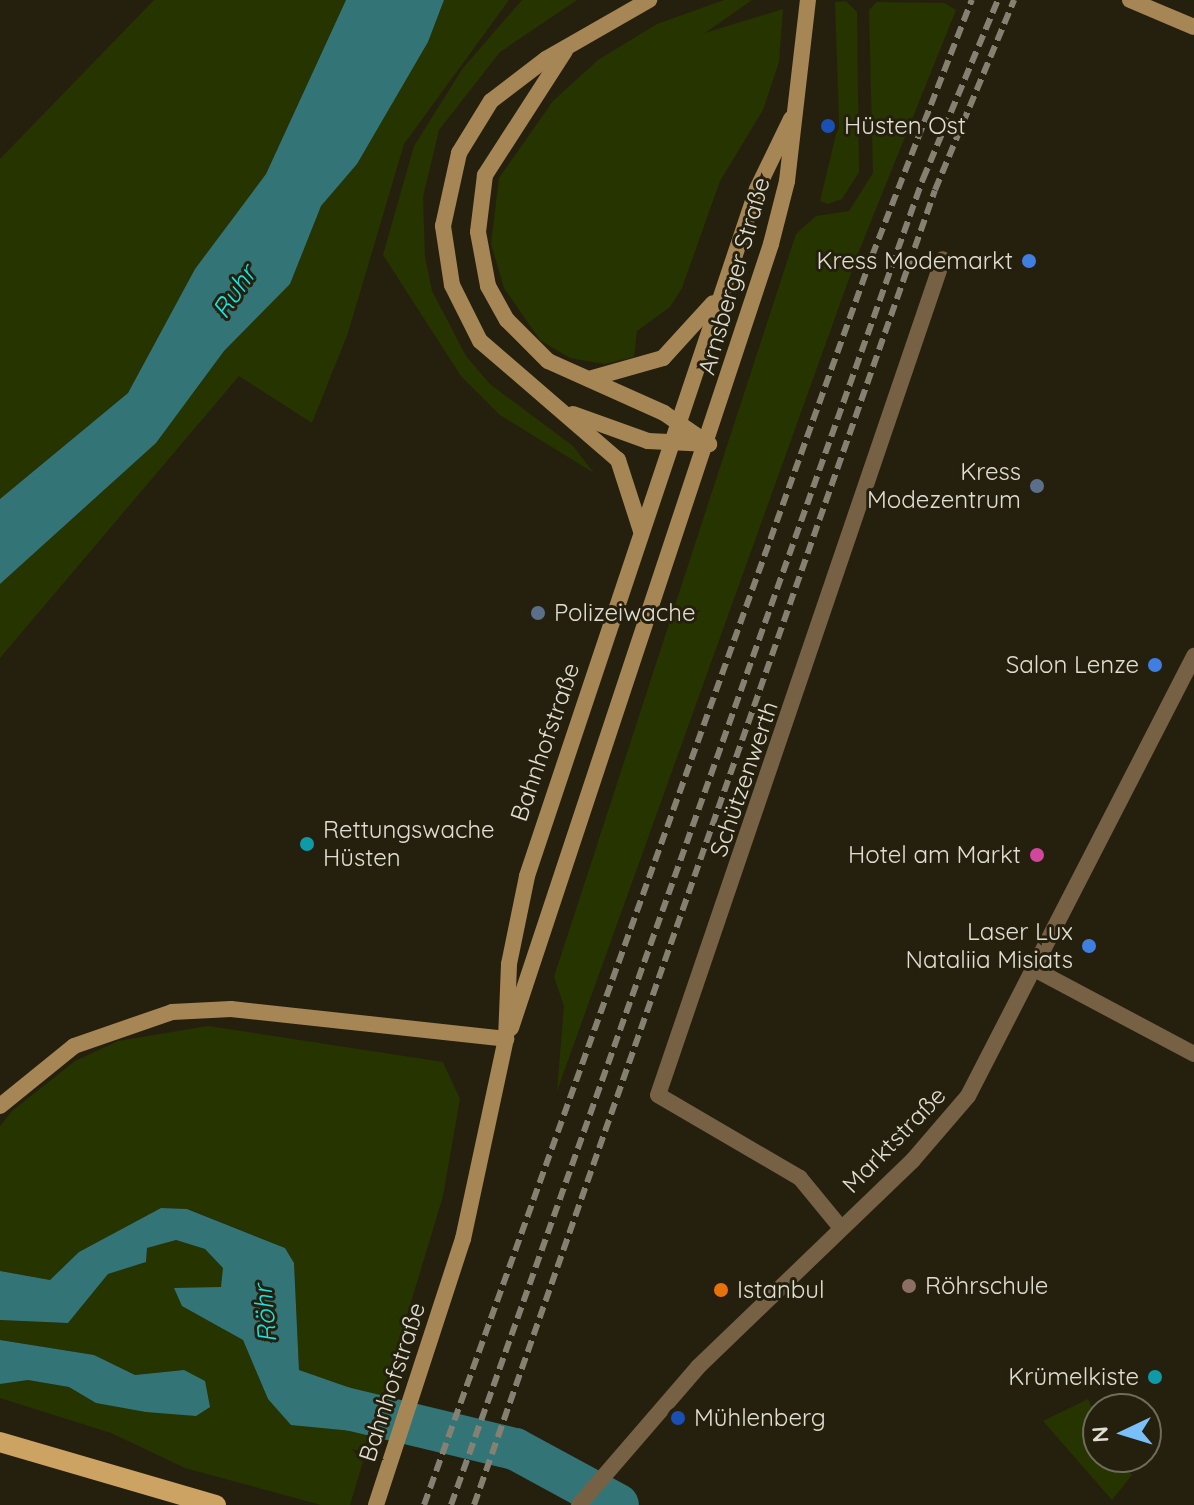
<!DOCTYPE html>
<meta charset="utf-8">
<style>
body{margin:0}
#map{position:relative;width:1194px;height:1505px;overflow:hidden;background:#25200e;font-family:Quicksand,sans-serif}
div>[style]{position:absolute}
.green>*{inset:0;background:#263400}
.water>*{inset:0;background:#337576}
.river>*{height:42px;margin:-21px;padding:0 21px;transform-origin:21px;border-radius:21px;background:#337576}
.street>*{height:16px;margin:-8px;padding:0 8px;transform-origin:8px;border-radius:8px;background:#766144}
.secondary>*{height:16px;margin:-8px;padding:0 8px;transform-origin:8px;border-radius:8px;background:#a78656}
.primary>*{height:20px;margin:-10px;padding:0 10px;transform-origin:10px;border-radius:10px;background:#cda364}
.rail>*{height:6px;margin-top:-3px;transform-origin:0;background:repeating-linear-gradient(90deg,#858172 0 12px,transparent 0 18px)}
.dots>*{width:22px;height:22px;translate:-50% -50%;box-sizing:border-box;border:4px solid #25200e;border-radius:50%}
span{translate:-50% -50%;white-space:nowrap;text-align:center;line-height:1.15;-webkit-text-stroke:6px #25200e;paint-order:stroke}
.poi-label{font-size:24px;color:#e0ddd2}
.left{translate:0 -50%;text-align:left}
.right{translate:-100% -50%;text-align:right}
.street-label{font-size:24px;color:#e0ddd2}
.water-label{font-size:26px;color:#11e7ea;font-style:italic}
.north{position:absolute;left:1082px;top:1393px;width:80px;height:80px;box-sizing:border-box;background:#25200e;border:2px solid #706c5c;border-radius:50%;rotate:266deg;font-size:22px;font-weight:700;line-height:32px;text-align:center;color:#e0ddd2}
.north::after{content:'';display:block;margin:auto;width:28px;height:36px;background:#79bff8;clip-path:polygon(50% 0,100% 100%,50% 72%,0 100%)}
</style>
<div id="map">
<div class="green">
<div style="clip-path:polygon(154px 0,346px 0,266px 174px,195px 269px,128px 393px,0 499px,0 159px)"></div>
<div style="clip-path:polygon(444px 0,509px 0,404px 144px,348px 333px,312px 423px,239px 376px,0 658px,0 584px,156px 443px,224px 351px,290px 284px,321px 206px,357px 164px,428px 42px)"></div>
<div style="clip-path:polygon(522px 0,577px 0,500px 52px,439px 130px,423px 197px,425px 257px,432px 291px,466px 356px,490px 384px,573px 446px,594px 473px,500px 415px,461px 376px,383px 255px,414px 146px,463px 68px)"></div>
<div style="clip-path:polygon(724px 0,752px 0,705px 33px,783px 9px,779px 62px,763px 110px,720px 181px,682px 288px,670px 307px,637px 331px,634px 357px,604px 364px,570px 358px,540px 340px,504px 288px,491px 244px,499px 178px,553px 101px,598px 60px,657px 24px)"></div>
<div style="clip-path:polygon(846px 1px,857px 12px,859px 172px,842px 199px,828px 204px,820px 201px,839px 122px,835px 2px)"></div>
<div style="clip-path:polygon(877px 2px,944px 3px,956px 10px,859px 251px,557px 1091px,564px 1006px,554px 977px,796px 234px,816px 216px,849px 211px,873px 173px,869px 10px)"></div>
<div style="clip-path:polygon(208px 1026px,443px 1062px,460px 1099px,443px 1196px,350px 1505px,321px 1505px,185px 1468px,111px 1433px,0 1398px,0 1384px,28px 1380px,69px 1387px,96px 1403px,196px 1416px,184px 1370px,135px 1375px,94px 1355px,0 1340px,0 1320px,68px 1323px,108px 1274px,146px 1262px,147px 1248px,175px 1240px,205px 1249px,223px 1268px,223px 1329px,243px 1340px,268px 1399px,378px 1399px,299px 1370px,294px 1263px,285px 1248px,188px 1209px,161px 1208px,79px 1252px,50px 1280px,0 1271px,0 1126px,12px 1111px,75px 1061px,118px 1041px)"></div>
<div style="clip-path:polygon(1088px 1399px,1098px 1422px,1098px 1457px,1117px 1457px,1132px 1475px,1112px 1500px,1043px 1421px)"></div>
</div>
<div class="water">
<div style="clip-path:polygon(346px 0,444px 0,428px 42px,357px 164px,321px 206px,290px 284px,224px 351px,156px 443px,0 584px,0 499px,128px 393px,195px 269px,266px 174px)"></div>
<div style="clip-path:polygon(161px 1208px,187px 1209px,285px 1248px,294px 1263px,299px 1370px,379px 1398px,363px 1432px,291px 1425px,268px 1399px,243px 1340px,182px 1306px,174px 1288px,221px 1287px,223px 1268px,205px 1249px,176px 1240px,147px 1248px,146px 1262px,108px 1274px,68px 1323px,0 1320px,0 1271px,50px 1280px,79px 1252px)"></div>
<div style="clip-path:polygon(0 1340px,94px 1355px,135px 1375px,184px 1370px,205px 1381px,210px 1407px,196px 1416px,146px 1412px,96px 1403px,69px 1387px,28px 1380px,0 1384px)"></div>
</div>
<div class="river">
<div style="left:315px;top:1401px;width:206px;rotate:13.5deg"></div>
<div style="left:515px;top:1449px;width:117px;rotate:28.5deg"></div>
</div>
<div class="street">
<div style="left:1036px;top:970px;width:179px;rotate:28deg"></div>
<div style="left:841px;top:1228px;width:65px;rotate:-129.4deg"></div>
<div style="left:800px;top:1178px;width:164px;rotate:-149.7deg"></div>
<div style="left:658px;top:1095px;width:883px;rotate:-71.18deg"></div>
<div style="left:579px;top:1505px;width:182px;rotate:-49.2deg"></div>
<div style="left:698px;top:1367px;width:298px;rotate:-43.9deg"></div>
<div style="left:913px;top:1160px;width:84px;rotate:-49.3deg"></div>
<div style="left:968px;top:1096px;width:495px;rotate:-62.8deg"></div>
</div>
<div class="secondary">
<div style="left:1130px;top:0;width:69px;rotate:22.9deg"></div>
<div style="left:565px;top:51px;width:148px;rotate:122.8deg"></div>
<div style="left:485px;top:175px;width:57px;rotate:97deg"></div>
<div style="left:478px;top:232px;width:55px;rotate:79.5deg"></div>
<div style="left:488px;top:286px;width:39px;rotate:61deg"></div>
<div style="left:507px;top:320px;width:58px;rotate:45deg"></div>
<div style="left:548px;top:361px;width:127px;rotate:24.1deg"></div>
<div style="left:664px;top:413px;width:55px;rotate:34.6deg"></div>
<div style="left:589px;top:379px;width:77px;rotate:-15.8deg"></div>
<div style="left:663px;top:358px;width:74px;rotate:-47.7deg"></div>
<div style="left:573px;top:414px;width:80px;rotate:19.8deg"></div>
<div style="left:648px;top:441px;width:61px;rotate:2.8deg"></div>
<div style="left:641px;top:531px;width:75px;rotate:-107.9deg"></div>
<div style="left:618px;top:460px;width:182px;rotate:-139.2deg"></div>
<div style="left:480px;top:341px;width:63px;rotate:-116.6deg"></div>
<div style="left:452px;top:285px;width:60px;rotate:-98.7deg"></div>
<div style="left:443px;top:226px;width:75px;rotate:-77.6deg"></div>
<div style="left:459px;top:153px;width:61px;rotate:-58.4deg"></div>
<div style="left:491px;top:101px;width:69px;rotate:-37.4deg"></div>
<div style="left:546px;top:59px;width:119px;rotate:-29.8deg"></div>
<div style="left:511px;top:1028px;width:826px;rotate:-71.65deg"></div>
<div style="left:771px;top:244px;width:65px;rotate:-75.7deg"></div>
<div style="left:787px;top:181px;width:182px;rotate:-83.4deg"></div>
<div style="left:0;top:1106px;width:95px;rotate:-39deg"></div>
<div style="left:74px;top:1046px;width:104px;rotate:-19.1deg"></div>
<div style="left:172px;top:1012px;width:59px;rotate:-2.9deg"></div>
<div style="left:231px;top:1009px;width:277px;rotate:6.2deg"></div>
<div style="left:376px;top:1505px;width:280px;rotate:-71.9deg"></div>
<div style="left:463px;top:1239px;width:205px;rotate:-77.9deg"></div>
<div style="left:506px;top:1039px;width:75px;rotate:-87.7deg"></div>
<div style="left:509px;top:964px;width:90px;rotate:-78.4deg"></div>
<div style="left:527px;top:876px;width:724px;rotate:-71.49deg"></div>
<div style="left:757px;top:189px;width:78px;rotate:-64.1deg"></div>
</div>
<div class="primary">
<div style="left:0;top:1442px;width:225px;rotate:16.3deg"></div>
</div>
<div class="rail">
<div style="left:424px;top:1505px;width:1327px;rotate:-70.27deg"></div>
<div style="left:872px;top:256px;width:275px;rotate:-68.7deg"></div>
<div style="left:451px;top:1505px;width:1408px;rotate:-70.41deg"></div>
<div style="left:923px;top:179px;width:194px;rotate:-67.3deg"></div>
<div style="left:474px;top:1505px;width:1393px;rotate:-70.68deg"></div>
<div style="left:935px;top:190px;width:206px;rotate:-67.4deg"></div>
</div>
<div class="dots">
<div style="left:828px;top:126px;background:#1a4fb4"></div>
<div style="left:1029px;top:261px;background:#3f7fe0"></div>
<div style="left:1037px;top:486px;background:#5c6f8a"></div>
<div style="left:538px;top:613px;background:#5c6f8a"></div>
<div style="left:1155px;top:665px;background:#3f7fe0"></div>
<div style="left:307px;top:844px;background:#0f9aa8"></div>
<div style="left:1037px;top:855px;background:#d1479c"></div>
<div style="left:1089px;top:946px;background:#3f7fe0"></div>
<div style="left:909px;top:1286px;background:#8d6e63"></div>
<div style="left:721px;top:1290px;background:#e8710a"></div>
<div style="left:1155px;top:1377px;background:#0f9aa8"></div>
<div style="left:678px;top:1418px;background:#1a4fb4"></div>
</div>
<div class="poi-label">
<span class="left" style="left:844px;top:126px">Hüsten Ost</span>
<span class="right" style="left:1013px;top:261px">Kress Modemarkt</span>
<span class="right" style="left:1021px;top:486px">Kress<br>Modezentrum</span>
<span class="left" style="left:554px;top:613px">Polizeiwache</span>
<span class="right" style="left:1139px;top:665px">Salon Lenze</span>
<span class="left" style="left:323px;top:844px">Rettungswache<br>Hüsten</span>
<span class="right" style="left:1021px;top:855px">Hotel am Markt</span>
<span class="right" style="left:1073px;top:946px">Laser Lux<br>Nataliia Misiats</span>
<span class="left" style="left:925px;top:1286px">Röhrschule</span>
<span class="left" style="left:737px;top:1290px">Istanbul</span>
<span class="right" style="left:1139px;top:1377px">Krümelkiste</span>
<span class="left" style="left:694px;top:1418px">Mühlenberg</span>
</div>
<div class="street-label">
<span style="left:734px;top:276px;rotate:-74deg">Arnsberger Straße</span>
<span style="left:545px;top:742px;rotate:-71deg">Bahnhofstraße</span>
<span style="left:744px;top:779px;rotate:-71deg">Schützenwerth</span>
<span style="left:894px;top:1140px;rotate:-46deg">Marktstraße</span>
<span style="left:392px;top:1382px;rotate:-72deg">Bahnhofstraße</span>
</div>
<div class="water-label">
<span style="left:234px;top:292px;rotate:-56deg">Ruhr</span>
<span style="left:265px;top:1314px;rotate:-95deg">Röhr</span>
</div>
<div class="north">N</div>
</div>
